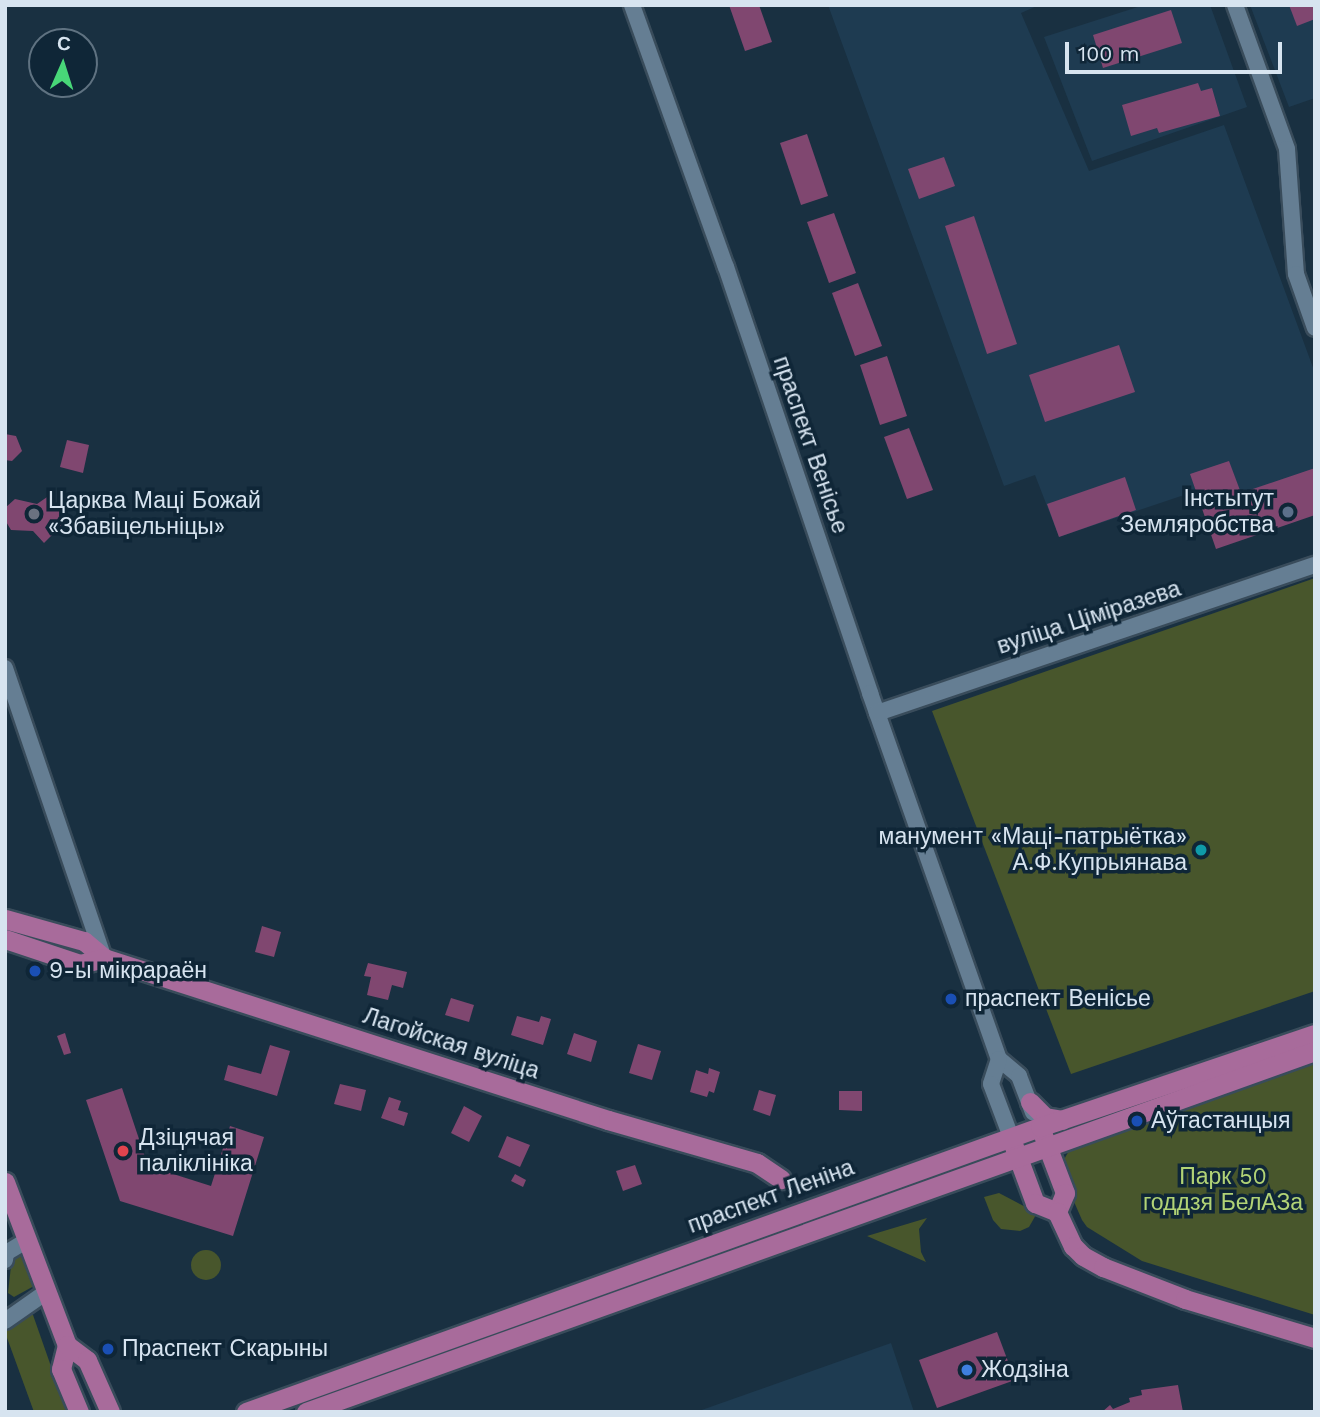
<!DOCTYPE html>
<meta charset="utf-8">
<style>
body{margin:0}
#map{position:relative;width:1320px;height:1417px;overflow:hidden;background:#193041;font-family:"Work Sans",sans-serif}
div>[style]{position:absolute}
.built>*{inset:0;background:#1e3b51}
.green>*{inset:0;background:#48562c}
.round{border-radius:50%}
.building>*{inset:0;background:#804770}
.roads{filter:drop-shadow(2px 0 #394c5b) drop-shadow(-2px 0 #394c5b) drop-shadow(0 2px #394c5b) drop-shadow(0 -2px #394c5b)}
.minor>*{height:16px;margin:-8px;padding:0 8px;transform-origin:8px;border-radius:8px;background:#657e93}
.major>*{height:19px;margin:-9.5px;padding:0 9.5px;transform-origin:9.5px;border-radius:9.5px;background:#a86b9b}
.dots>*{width:19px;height:19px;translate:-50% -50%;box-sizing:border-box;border:4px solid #0f2637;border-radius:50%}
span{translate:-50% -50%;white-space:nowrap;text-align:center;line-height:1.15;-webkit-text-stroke:7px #0f2637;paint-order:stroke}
.street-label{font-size:23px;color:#d7e4f0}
.poi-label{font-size:23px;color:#d7e4f0}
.right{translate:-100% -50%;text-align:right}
.left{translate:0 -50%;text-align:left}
.park-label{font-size:23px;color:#b2d376}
.frame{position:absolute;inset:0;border:7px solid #d7e4f0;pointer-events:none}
.north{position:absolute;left:28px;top:28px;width:70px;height:70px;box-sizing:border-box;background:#0f2637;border:2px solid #5f7281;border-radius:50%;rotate:3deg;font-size:19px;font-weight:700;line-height:28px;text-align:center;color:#d7e4f0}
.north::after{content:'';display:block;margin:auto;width:24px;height:32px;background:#48d778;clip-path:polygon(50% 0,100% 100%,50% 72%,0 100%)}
.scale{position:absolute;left:1065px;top:42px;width:217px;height:32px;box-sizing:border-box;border:4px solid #d7e4f0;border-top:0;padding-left:9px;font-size:21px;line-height:24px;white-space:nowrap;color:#d7e4f0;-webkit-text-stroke:5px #0f2637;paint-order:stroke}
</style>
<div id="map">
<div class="built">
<div style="clip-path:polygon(828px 5px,1039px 5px,1021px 13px,1089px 171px,1224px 125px,1315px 373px,1315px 515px,1196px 491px,1059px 537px,1035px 475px,1004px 486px)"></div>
<div style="clip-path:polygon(1144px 5px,1210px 5px,1247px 107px,1092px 161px,1044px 37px)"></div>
<div style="clip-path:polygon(1250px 5px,1315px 5px,1315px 98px,1289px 107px)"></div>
<div style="clip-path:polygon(891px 1343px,914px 1412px,696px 1412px)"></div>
</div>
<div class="green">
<div style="clip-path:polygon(1315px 578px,1315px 991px,1071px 1074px,932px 711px)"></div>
<div style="clip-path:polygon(1315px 1060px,1315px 1315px,1142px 1261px,1087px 1227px,1082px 1220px,1064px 1179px,1062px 1163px,1070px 1149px)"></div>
<div style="clip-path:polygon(999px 1193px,1037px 1213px,1029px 1227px,1020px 1231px,1001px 1229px,993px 1220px,984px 1197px)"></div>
<div style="clip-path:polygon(927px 1218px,919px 1229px,921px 1252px,926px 1262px,867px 1236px)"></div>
<div class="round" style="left:191px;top:1250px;width:30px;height:30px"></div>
<div style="clip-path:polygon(23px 1255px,34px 1286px,14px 1297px,8px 1293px,11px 1266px,14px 1259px)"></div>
<div style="clip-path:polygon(20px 1315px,33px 1315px,67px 1412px,34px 1412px,6px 1335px,8px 1325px)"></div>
</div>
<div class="building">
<div style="clip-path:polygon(729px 5px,759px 5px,772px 42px,745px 51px)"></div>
<div style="clip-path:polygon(1289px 5px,1315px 5px,1315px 19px,1297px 26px)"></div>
<div style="clip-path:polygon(1171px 10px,1182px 43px,1103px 68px,1093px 35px)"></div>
<div style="clip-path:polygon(1198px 83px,1201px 91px,1212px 88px,1220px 116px,1159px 133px,1157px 128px,1131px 136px,1122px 105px)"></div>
<div style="clip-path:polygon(807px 134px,828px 196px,801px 205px,780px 143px)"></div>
<div style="clip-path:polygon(944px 157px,955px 186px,919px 199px,908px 169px)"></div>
<div style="clip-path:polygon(834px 213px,856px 273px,829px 283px,807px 222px)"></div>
<div style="clip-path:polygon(974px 216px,1017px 344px,987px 354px,945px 226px)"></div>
<div style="clip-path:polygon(858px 283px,882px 346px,855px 356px,832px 293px)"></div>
<div style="clip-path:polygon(1119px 345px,1135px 392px,1045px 422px,1029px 375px)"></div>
<div style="clip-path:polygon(887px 356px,907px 416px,880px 425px,860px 365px)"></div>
<div style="clip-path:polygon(909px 428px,933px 490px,907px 499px,884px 437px)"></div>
<div style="clip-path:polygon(5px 434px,16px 436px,22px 451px,12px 461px,5px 460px)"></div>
<div style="clip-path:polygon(67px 440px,89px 445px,83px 473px,60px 467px)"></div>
<div style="clip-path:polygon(1229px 461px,1241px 493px,1315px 468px,1315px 515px,1216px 549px,1190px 474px)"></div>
<div style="clip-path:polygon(1125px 477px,1136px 510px,1059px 537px,1047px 504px)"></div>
<div style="clip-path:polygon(50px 495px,66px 521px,44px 543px,33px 531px,11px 530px,5px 520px,5px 508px,15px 499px,37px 504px)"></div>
<div style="clip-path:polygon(262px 926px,281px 932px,274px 957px,255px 952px)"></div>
<div style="clip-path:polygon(368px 963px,407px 972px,403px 988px,392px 985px,388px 1000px,367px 995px,371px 977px,364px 976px)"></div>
<div style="clip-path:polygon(451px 998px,474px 1005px,469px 1022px,445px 1015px)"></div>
<div style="clip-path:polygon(517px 1016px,539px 1022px,541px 1016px,551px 1019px,543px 1045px,511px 1035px)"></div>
<div style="clip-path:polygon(65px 1033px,71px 1053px,64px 1055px,57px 1036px)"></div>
<div style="clip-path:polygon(574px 1033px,597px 1041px,591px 1062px,567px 1054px)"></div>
<div style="clip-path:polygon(638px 1044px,661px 1051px,652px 1080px,629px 1073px)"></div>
<div style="clip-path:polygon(270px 1045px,290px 1051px,277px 1096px,224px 1080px,228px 1065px,261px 1074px)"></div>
<div style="clip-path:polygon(709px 1068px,720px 1072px,714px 1093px,709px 1091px,707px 1097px,690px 1092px,696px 1070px,708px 1074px)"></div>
<div style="clip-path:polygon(340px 1084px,366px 1090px,361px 1111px,334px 1104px)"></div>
<div style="clip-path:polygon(122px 1088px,148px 1166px,211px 1186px,230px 1126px,264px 1137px,233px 1236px,120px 1201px,86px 1100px)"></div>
<div style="clip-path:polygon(759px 1090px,776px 1095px,770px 1116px,753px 1110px)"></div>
<div style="clip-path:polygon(839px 1091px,862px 1091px,862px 1111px,839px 1110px)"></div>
<div style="clip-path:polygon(389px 1097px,401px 1101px,398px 1110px,408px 1113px,404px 1126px,381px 1118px)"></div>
<div style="clip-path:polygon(464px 1106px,482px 1116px,469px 1142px,451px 1133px)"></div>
<div style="clip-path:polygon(507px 1136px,530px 1145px,520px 1167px,498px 1157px)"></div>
<div style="clip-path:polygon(635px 1165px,642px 1184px,623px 1191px,616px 1171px)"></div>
<div style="clip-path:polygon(515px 1174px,526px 1180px,523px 1187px,511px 1181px)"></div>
<div style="clip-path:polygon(997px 1332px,1015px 1380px,937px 1408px,919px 1360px)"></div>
<div style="clip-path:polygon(1178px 1385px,1183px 1412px,1102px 1412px,1110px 1405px,1113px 1409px,1130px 1402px,1129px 1398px,1142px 1395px,1141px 1390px)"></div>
</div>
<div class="roads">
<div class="minor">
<div style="left:632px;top:5px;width:278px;rotate:70.3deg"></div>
<div style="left:726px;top:267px;width:450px;rotate:71.3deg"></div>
<div style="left:870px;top:693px;width:388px;rotate:70.6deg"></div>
<div style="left:999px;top:1059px;width:26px;rotate:40deg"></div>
<div style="left:1019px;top:1076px;width:39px;rotate:69deg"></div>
<div style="left:1235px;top:5px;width:153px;rotate:70.1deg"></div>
<div style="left:1287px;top:149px;width:125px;rotate:85.9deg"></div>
<div style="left:1296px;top:274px;width:57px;rotate:70.6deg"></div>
<div style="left:5px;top:668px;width:306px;rotate:71.2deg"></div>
<div style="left:877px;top:713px;width:462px;rotate:-18.7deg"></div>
<div style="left:999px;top:1059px;width:26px;rotate:108deg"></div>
<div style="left:991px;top:1084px;width:57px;rotate:69.3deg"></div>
<div style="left:5px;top:1260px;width:7px;rotate:-82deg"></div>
<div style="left:6px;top:1253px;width:23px;rotate:-31deg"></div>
<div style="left:5px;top:1321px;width:49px;rotate:-35deg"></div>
</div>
<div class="major">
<div style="left:5px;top:919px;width:82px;rotate:15.6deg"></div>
<div style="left:84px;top:941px;width:26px;rotate:40deg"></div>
<div style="left:104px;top:958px;width:529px;rotate:17.82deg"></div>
<div style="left:608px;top:1120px;width:155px;rotate:16.1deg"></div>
<div style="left:757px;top:1163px;width:29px;rotate:34deg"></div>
<div style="left:5px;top:939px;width:79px;rotate:18.4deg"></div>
<div style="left:80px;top:964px;width:25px;rotate:-14deg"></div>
<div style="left:1030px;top:1102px;width:21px;rotate:45deg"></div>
<div style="left:1045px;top:1117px;width:17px;rotate:10deg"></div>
<div style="left:1043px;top:1135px;width:62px;rotate:69.2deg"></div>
<div style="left:1065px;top:1193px;width:21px;rotate:113deg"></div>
<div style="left:1013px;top:1144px;width:63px;rotate:69.6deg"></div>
<div style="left:1035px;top:1203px;width:24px;rotate:22deg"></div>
<div style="left:1057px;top:1212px;width:38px;rotate:65deg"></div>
<div style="left:1073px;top:1246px;width:14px;rotate:45deg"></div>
<div style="left:1083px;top:1256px;width:23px;rotate:29deg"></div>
<div style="left:1103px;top:1267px;width:88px;rotate:21.3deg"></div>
<div style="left:1185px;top:1299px;width:136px;rotate:16.7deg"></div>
<div style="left:5px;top:1182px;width:174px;rotate:69.2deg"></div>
<div style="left:67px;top:1345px;width:25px;rotate:104deg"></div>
<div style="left:61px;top:1369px;width:47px;rotate:67.3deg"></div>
<div style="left:67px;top:1345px;width:25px;rotate:37deg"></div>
<div style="left:87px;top:1360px;width:57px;rotate:66.1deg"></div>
<div style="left:246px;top:1412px;width:844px;rotate:-19.75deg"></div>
<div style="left:1040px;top:1127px;width:290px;rotate:-18.7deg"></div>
<div style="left:306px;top:1412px;width:1072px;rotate:-19.69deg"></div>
</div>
</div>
<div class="dots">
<div style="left:1288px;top:512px;background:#5c6f8a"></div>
<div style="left:34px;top:514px;background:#6b7280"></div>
<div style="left:1201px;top:850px;background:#0f9aa8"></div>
<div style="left:35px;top:971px;background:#1a4fb4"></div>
<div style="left:951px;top:999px;background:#1a4fb4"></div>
<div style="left:1137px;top:1121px;background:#1a4fb4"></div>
<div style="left:123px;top:1151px;background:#e0444e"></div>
<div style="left:108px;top:1349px;background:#1a4fb4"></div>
<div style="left:967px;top:1370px;background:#3f7fe0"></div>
</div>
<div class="street-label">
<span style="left:810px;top:445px;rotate:71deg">праспект Венісье</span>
<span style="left:1089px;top:618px;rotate:-18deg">вуліца Ціміразева</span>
<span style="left:451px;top:1044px;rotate:18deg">Лагойская вуліца</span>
<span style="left:771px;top:1197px;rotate:-20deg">праспект Леніна</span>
</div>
<div class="poi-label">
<span class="right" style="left:1274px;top:512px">Інстытут<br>Земляробства</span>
<span class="left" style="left:48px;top:514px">Царква Маці Божай<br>«Збавіцельніцы»</span>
<span class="right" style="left:1187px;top:850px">манумент «Маці-патрыётка»<br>А.Ф.Купрыянава</span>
<span class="left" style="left:49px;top:971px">9-ы мікрараён</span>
<span class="left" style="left:965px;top:999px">праспект Венісье</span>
<span class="left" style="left:1151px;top:1121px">Аўтастанцыя</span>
<span class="left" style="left:139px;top:1151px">Дзіцячая<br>паліклініка</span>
<span class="left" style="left:122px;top:1349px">Праспект Скарыны</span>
<span class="left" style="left:981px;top:1370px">Жодзіна</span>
</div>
<div class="park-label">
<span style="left:1223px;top:1190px">Парк 50<br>годдзя БелАЗа</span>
</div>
<div class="frame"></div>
<div class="north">С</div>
<div class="scale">100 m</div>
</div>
